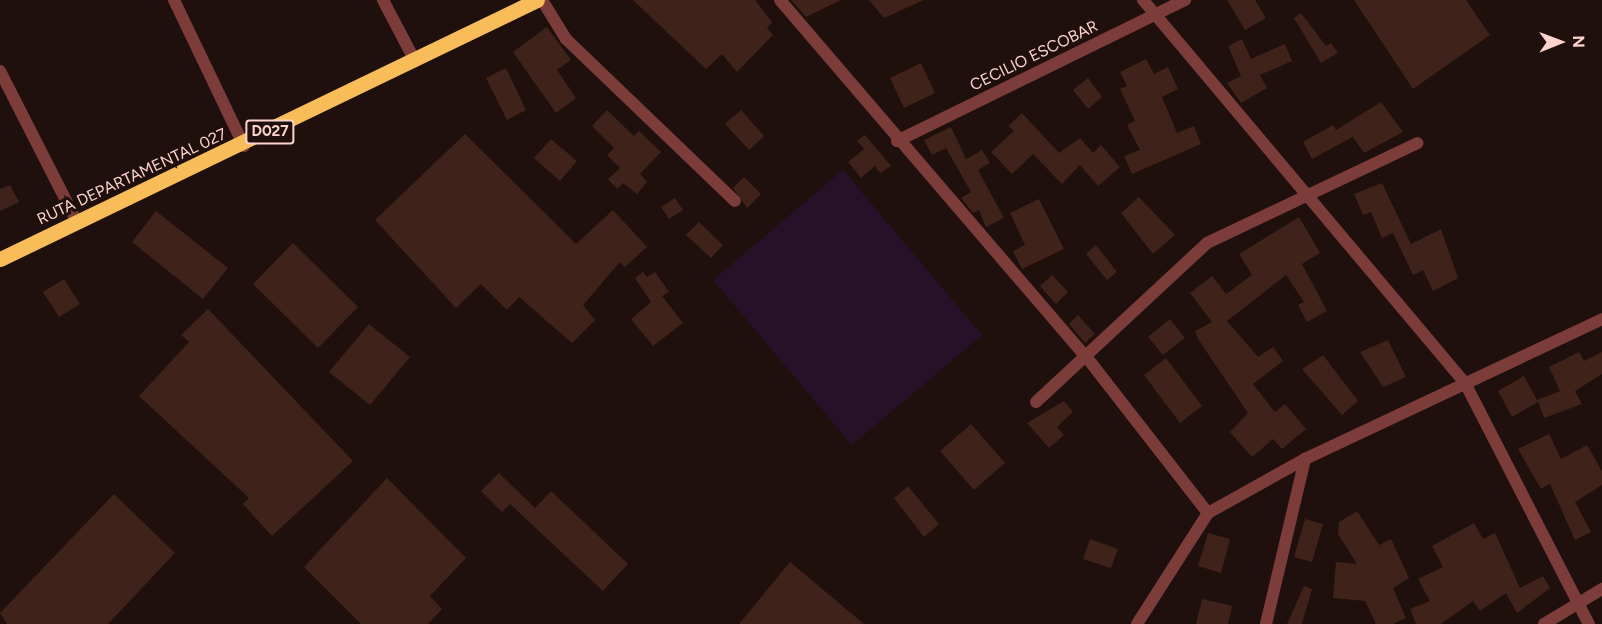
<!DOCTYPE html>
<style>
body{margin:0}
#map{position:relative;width:1602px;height:624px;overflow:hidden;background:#1f100d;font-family:Figtree,sans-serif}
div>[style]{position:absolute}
.green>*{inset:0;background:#271128}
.building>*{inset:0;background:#3f221a}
.street>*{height:12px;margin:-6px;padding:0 6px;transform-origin:6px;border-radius:6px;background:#7c3d3a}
.primary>*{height:15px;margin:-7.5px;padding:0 7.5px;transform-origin:7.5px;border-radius:7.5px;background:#f8bd59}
span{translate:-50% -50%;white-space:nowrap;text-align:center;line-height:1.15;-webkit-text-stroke:6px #1f100d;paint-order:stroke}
.shield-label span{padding:2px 4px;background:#1f100d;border:2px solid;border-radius:4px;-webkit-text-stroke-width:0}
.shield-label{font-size:15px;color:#fdd3cd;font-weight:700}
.street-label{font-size:16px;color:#fdd3cd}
.north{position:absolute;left:1530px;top:12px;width:60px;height:60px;-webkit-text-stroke:4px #1f100d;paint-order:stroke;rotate:89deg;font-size:16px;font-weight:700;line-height:24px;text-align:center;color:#fdd3cd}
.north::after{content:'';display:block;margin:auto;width:21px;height:27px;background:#fdd3cd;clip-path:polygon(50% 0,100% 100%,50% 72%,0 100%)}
</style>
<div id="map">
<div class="green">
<div style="clip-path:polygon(843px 170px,982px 335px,852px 445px,713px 280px)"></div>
</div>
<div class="building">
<div style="clip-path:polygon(633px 0,755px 0,772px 22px,767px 28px,773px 35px,737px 72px,722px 54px,706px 69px)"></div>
<div style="clip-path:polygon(791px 0,841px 0,806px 17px)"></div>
<div style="clip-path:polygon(869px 0,924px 0,884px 18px)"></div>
<div style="clip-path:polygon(1227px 0,1255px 0,1266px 18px,1245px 30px)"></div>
<div style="clip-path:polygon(1354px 0,1466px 0,1490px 35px,1413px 89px)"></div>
<div style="clip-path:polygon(1301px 13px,1326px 46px,1331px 43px,1338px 53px,1321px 63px,1294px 18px)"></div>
<div style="clip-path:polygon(547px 27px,571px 60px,557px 70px,576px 98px,556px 113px,513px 52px)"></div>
<div style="clip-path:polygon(1242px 39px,1251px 59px,1285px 44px,1292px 61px,1260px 75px,1267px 88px,1241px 103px,1227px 83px,1241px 76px,1228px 46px)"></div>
<div style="clip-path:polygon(1146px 59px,1154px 74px,1168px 67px,1178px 89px,1162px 97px,1177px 133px,1194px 126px,1201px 144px,1132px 174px,1124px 156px,1140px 150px,1127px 125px,1135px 121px,1120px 89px,1127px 86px,1120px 72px)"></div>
<div style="clip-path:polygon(921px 63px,935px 93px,904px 108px,890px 78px)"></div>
<div style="clip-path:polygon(506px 68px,526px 110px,507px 120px,486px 78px)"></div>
<div style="clip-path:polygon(1088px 78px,1102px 97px,1088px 109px,1073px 90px)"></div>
<div style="clip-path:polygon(1381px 102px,1403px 132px,1364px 153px,1353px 137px,1312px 159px,1303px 142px,1333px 125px,1336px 130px)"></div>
<div style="clip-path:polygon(607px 110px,634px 136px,639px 131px,661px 152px,640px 174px,647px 182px,637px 194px,623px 183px,617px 189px,608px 179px,620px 168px,607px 155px,614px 148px,592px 126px)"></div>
<div style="clip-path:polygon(741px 110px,764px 136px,749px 150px,725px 124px)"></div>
<div style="clip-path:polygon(1022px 113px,1059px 153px,1080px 138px,1093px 153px,1101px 145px,1120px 167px,1098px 186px,1080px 165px,1062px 184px,1033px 154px,1012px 174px,991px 152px,1014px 131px,1008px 126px)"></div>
<div style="clip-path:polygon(951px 127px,966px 159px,982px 150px,990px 163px,978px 170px,1004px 218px,986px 227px,979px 210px,973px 213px,961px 198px,971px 192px,946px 148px,932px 155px,924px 140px)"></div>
<div style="clip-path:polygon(465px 134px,576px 244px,613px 210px,647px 247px,625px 267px,620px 262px,583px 305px,595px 320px,572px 343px,519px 297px,507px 310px,481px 284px,456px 308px,375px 220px)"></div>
<div style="clip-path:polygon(865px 135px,891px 166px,880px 173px,875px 166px,861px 178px,848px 162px,864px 149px,857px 141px)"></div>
<div style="clip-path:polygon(551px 139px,577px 161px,560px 181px,534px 158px)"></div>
<div style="clip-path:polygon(744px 177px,761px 194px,747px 208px,733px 188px)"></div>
<div style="clip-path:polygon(1382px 183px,1411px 244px,1441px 229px,1458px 278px,1433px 291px,1423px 270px,1413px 275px,1393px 233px,1382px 238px,1371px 212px,1363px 215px,1354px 194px)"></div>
<div style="clip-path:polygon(10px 185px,19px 202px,0 211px,0 189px)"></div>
<div style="clip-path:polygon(1139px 197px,1175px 235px,1153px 254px,1121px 213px)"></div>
<div style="clip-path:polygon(675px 198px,683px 210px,669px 219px,661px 207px)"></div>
<div style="clip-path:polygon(1039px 199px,1064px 249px,1022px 269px,1013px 251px,1025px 245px,1010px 213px)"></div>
<div style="clip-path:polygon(156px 211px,228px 268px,203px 299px,132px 242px)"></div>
<div style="clip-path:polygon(1299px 217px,1320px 253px,1302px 264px,1327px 311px,1307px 322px,1298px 305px,1304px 302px,1286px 275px,1227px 321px,1258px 357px,1273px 347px,1283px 361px,1253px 384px,1275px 412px,1285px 404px,1306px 429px,1282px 449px,1273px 439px,1252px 457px,1230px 432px,1248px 413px,1198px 339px,1195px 331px,1212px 322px,1190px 293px,1212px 276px,1226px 294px,1252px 275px,1239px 254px)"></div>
<div style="clip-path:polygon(699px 222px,723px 245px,711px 258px,686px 235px)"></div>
<div style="clip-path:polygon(293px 243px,358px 307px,318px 348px,253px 284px)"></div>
<div style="clip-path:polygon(1096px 245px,1117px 272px,1107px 280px,1086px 254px)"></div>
<div style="clip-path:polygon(643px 272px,647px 277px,655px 272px,669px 292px,662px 296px,683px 323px,653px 346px,631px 319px,651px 302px,635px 278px)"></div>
<div style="clip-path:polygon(1052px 275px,1068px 292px,1056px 304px,1040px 286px)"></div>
<div style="clip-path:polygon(64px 279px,80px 304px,59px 317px,43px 292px)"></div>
<div style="clip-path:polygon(208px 309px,353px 461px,272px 536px,243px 504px,249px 498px,139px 396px,189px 342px,181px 335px)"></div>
<div style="clip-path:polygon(1078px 315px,1095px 334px,1085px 343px,1069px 324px)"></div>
<div style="clip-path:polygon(1170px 319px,1185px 338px,1163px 355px,1148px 337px)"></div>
<div style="clip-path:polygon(369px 324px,410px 357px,370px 405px,329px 372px)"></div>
<div style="clip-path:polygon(1388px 340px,1406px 377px,1383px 387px,1360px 352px)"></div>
<div style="clip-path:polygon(1579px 352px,1584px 361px,1602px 352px,1602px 374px,1575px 391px,1582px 404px,1544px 418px,1538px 402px,1512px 417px,1498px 391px,1524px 376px,1537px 400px,1560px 391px,1549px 367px)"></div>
<div style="clip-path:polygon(1323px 355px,1358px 401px,1342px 415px,1302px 369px)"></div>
<div style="clip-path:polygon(1166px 358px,1202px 406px,1180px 423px,1144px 375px)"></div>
<div style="clip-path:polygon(1064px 401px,1073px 412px,1057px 427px,1064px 435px,1049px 448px,1027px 423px)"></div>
<div style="clip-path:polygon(971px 424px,1005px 463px,974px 490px,940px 451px)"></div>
<div style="clip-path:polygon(1549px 434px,1561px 459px,1587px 445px,1602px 471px,1602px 485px,1575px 502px,1591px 532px,1575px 540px,1550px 484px,1541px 489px,1518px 449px)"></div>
<div style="clip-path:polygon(499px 473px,535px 508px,551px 491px,628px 564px,603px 591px,510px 504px,502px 512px,481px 491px)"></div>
<div style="clip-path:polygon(387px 478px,466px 558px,430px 596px,442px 609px,428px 624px,361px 624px,304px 567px)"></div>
<div style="clip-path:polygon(908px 486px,939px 524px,924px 537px,894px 498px)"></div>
<div style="clip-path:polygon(114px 494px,175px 553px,108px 624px,7px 624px,0 613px)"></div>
<div style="clip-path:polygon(1357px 511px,1379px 545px,1391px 539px,1409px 578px,1393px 588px,1406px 618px,1393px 624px,1376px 624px,1365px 601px,1333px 598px,1336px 562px,1357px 564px,1338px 534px,1339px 522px)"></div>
<div style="clip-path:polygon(1305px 519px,1323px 524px,1312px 562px,1294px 557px)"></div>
<div style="clip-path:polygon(1474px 523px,1483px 539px,1495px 533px,1520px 588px,1543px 576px,1550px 588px,1517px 613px,1506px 593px,1480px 611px,1473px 601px,1441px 624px,1416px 624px,1410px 609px,1430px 601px,1418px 579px,1443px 567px,1432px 546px)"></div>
<div style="clip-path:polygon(1208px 533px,1230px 539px,1221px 573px,1198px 566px)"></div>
<div style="clip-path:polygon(1090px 539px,1118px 549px,1111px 568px,1083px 559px)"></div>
<div style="clip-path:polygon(790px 562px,864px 624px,739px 624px)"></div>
<div style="clip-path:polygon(1304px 586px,1312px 589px,1302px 624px,1287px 624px)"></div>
<div style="clip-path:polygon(1202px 599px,1232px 606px,1228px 624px,1196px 624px)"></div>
</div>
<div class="street">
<div style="left:174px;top:0;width:162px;rotate:64.4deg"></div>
<div style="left:383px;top:0;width:69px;rotate:62.3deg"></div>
<div style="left:542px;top:0;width:46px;rotate:58.4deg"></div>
<div style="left:566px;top:39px;width:234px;rotate:43.8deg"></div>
<div style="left:780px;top:0;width:473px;rotate:49.4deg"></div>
<div style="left:1088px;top:359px;width:195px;rotate:52.1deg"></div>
<div style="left:1143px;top:0;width:500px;rotate:49.95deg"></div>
<div style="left:1465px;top:383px;width:271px;rotate:62.8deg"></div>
<div style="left:0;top:71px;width:169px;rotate:63deg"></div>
<div style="left:897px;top:141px;width:321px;rotate:-26.1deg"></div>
<div style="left:1036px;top:402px;width:233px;rotate:-42.9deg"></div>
<div style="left:1207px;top:243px;width:233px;rotate:-25.4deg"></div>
<div style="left:1137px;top:624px;width:132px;rotate:-57.4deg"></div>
<div style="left:1208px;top:513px;width:111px;rotate:-29.1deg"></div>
<div style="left:1305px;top:459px;width:328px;rotate:-25.2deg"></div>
<div style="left:1266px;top:624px;width:170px;rotate:-76.7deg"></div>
<div style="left:1544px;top:624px;width:68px;rotate:-31.1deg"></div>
</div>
<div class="primary">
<div style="left:0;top:259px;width:596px;rotate:-25.75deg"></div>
</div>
<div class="shield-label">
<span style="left:270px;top:132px">D027</span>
</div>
<div class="street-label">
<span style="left:1034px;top:56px;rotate:-26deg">CECILIO ESCOBAR</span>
<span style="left:132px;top:177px;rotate:-25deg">RUTA DEPARTAMENTAL 027</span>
</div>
<div class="north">N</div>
</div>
